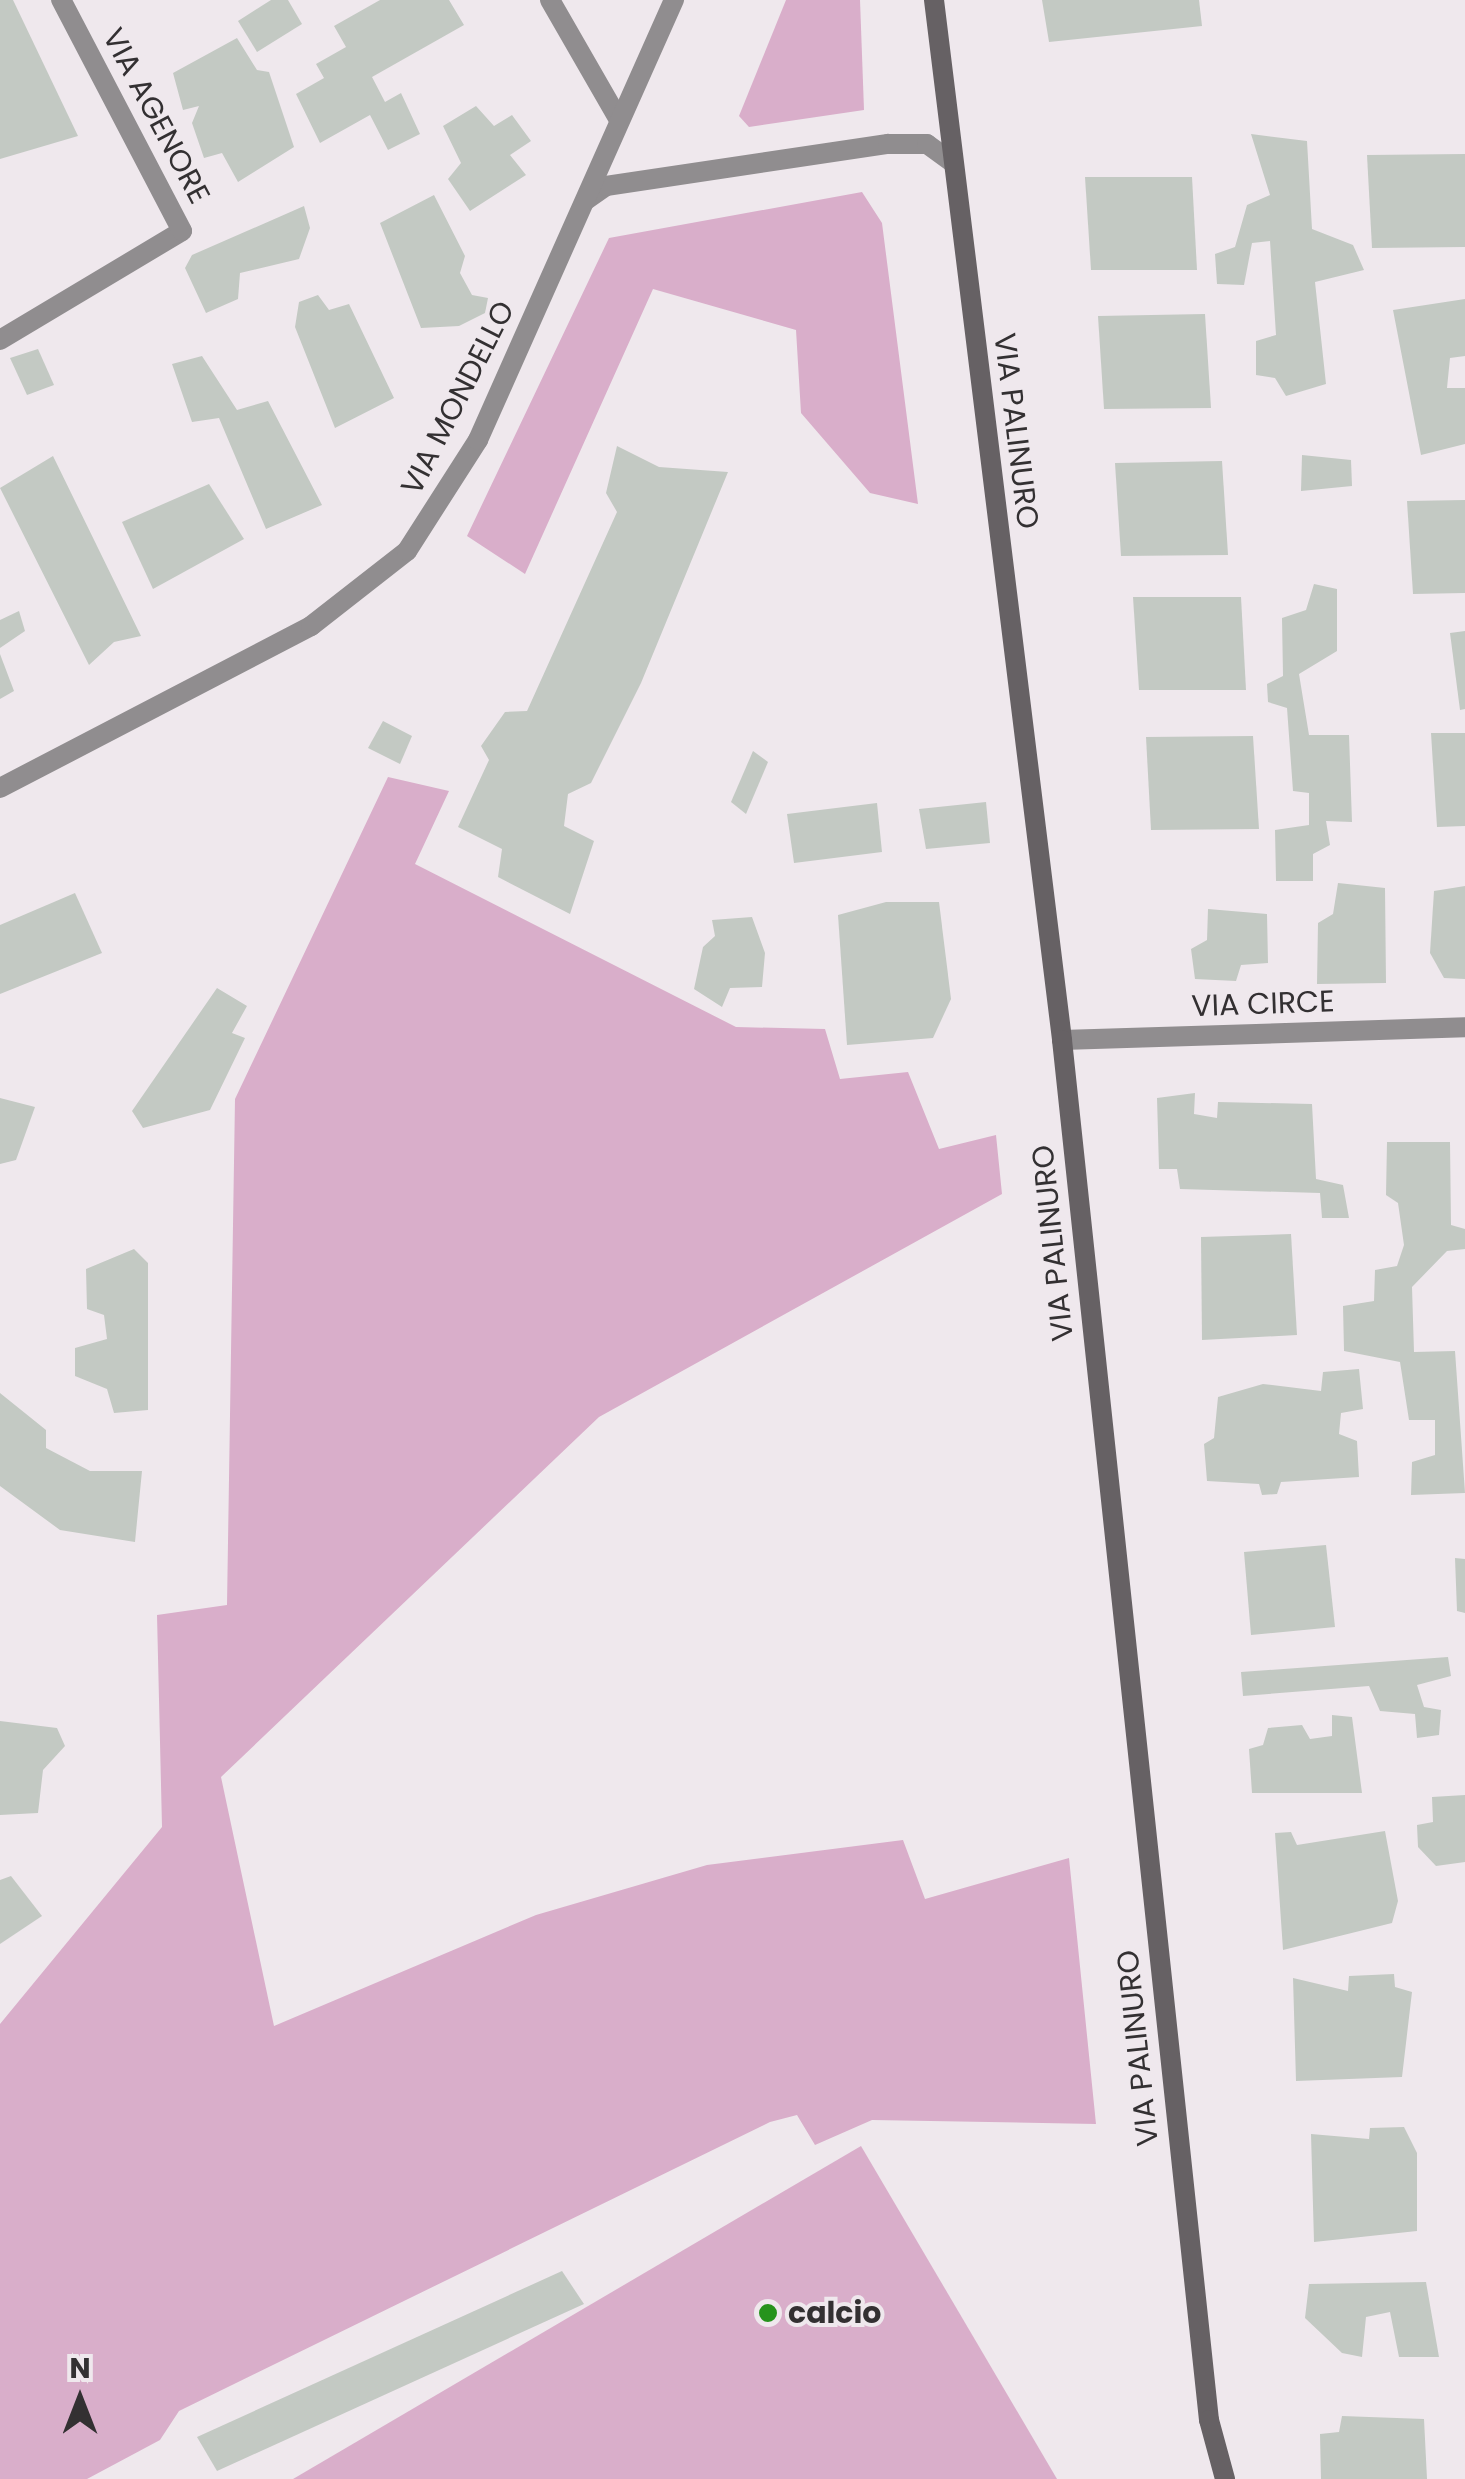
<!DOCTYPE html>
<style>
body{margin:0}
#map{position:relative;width:1465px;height:2479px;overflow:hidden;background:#efe8ed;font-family:Poppins,sans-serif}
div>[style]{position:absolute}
.green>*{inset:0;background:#d9aeca}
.building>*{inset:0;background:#c3c9c3}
.street>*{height:20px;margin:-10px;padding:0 10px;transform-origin:10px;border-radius:10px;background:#908d8f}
.secondary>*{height:20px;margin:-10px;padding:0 10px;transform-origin:10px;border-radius:10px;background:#666164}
.dots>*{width:28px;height:28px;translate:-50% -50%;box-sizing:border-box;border:5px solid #efe8ed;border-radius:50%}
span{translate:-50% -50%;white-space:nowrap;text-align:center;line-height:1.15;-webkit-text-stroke:8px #efe8ed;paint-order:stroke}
.street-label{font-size:30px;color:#333032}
.poi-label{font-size:30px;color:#333032;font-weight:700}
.left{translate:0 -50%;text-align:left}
.north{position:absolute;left:30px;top:2349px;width:100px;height:100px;-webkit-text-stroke:8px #efe8ed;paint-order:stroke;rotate:0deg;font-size:28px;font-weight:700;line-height:40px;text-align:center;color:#333032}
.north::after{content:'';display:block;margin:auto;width:35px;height:45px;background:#333032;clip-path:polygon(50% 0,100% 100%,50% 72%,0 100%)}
</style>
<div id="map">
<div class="green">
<div style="clip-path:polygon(786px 0,860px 0,864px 110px,749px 127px,739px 116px)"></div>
<div style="clip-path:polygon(862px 192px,882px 223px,918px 504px,870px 493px,801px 413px,796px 330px,653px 289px,525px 574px,467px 536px,609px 238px)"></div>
<div style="clip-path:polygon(388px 777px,449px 791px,415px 864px,736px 1027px,825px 1029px,840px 1079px,908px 1072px,939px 1149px,996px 1135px,1002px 1194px,599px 1417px,221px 1777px,274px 2026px,536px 1915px,707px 1865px,903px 1840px,925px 1899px,1069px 1858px,1096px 2124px,872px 2120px,815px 2145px,797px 2115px,770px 2122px,179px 2411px,160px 2440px,87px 2479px,0 2479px,0 2024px,162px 1827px,157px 1615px,227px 1605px,235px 1099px)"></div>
<div style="clip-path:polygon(861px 2146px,1057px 2479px,293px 2479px)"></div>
</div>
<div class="building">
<div style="clip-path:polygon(0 0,13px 0,78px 136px,0 159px)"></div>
<div style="clip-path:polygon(271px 0,288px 0,302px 24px,257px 52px,238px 21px)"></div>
<div style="clip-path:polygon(380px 0,449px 0,464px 25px,372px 77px,385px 102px,401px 93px,420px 134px,388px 150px,370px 115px,320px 143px,296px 94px,324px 78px,316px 64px,346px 47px,334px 26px)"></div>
<div style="clip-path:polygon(1042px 0,1199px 0,1202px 26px,1049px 42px)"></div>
<div style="clip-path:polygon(237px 38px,257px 70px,269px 72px,294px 147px,238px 182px,222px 153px,204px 158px,192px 123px,199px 106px,183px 110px,173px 73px)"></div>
<div style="clip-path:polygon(476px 106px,494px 126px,512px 115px,531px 141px,510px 155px,526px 175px,470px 211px,448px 179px,461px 163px,443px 126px)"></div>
<div style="clip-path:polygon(1251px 134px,1307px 141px,1312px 229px,1353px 245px,1364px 270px,1315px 282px,1326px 384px,1286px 396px,1275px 378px,1256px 375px,1256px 341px,1276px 335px,1270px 241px,1252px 243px,1244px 285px,1217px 284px,1215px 254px,1235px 247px,1247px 205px,1270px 195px)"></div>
<div style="clip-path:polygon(1465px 154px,1465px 247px,1372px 248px,1367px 155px)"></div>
<div style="clip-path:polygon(1085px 177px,1192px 177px,1197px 270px,1091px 270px)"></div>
<div style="clip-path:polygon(434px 195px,465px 256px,460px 273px,472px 295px,488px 298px,485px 313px,459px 326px,421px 328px,380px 223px)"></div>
<div style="clip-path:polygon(304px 206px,310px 228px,299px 259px,240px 273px,238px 299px,206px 313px,185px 268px,192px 255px)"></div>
<div style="clip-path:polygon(318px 295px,329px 310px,349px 304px,394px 398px,335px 428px,295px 327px,299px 302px)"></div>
<div style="clip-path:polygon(1465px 299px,1465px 356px,1450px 358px,1447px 388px,1465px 388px,1465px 444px,1421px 455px,1393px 310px)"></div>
<div style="clip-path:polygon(1205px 314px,1211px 408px,1104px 409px,1098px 316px)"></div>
<div style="clip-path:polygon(38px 349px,54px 385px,27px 395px,10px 358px)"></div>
<div style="clip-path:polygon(202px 356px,237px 410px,268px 401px,322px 505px,266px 529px,219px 418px,192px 422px,172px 364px)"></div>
<div style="clip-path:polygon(617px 446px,659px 467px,728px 472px,641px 683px,591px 783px,568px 794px,564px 826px,594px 841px,570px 914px,498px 877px,502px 849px,458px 827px,489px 760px,481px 746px,505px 712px,527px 711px,617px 512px,606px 493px)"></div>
<div style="clip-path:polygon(1302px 455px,1351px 460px,1352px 486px,1301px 491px)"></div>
<div style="clip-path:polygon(53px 456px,141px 636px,114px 642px,89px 665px,0 488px)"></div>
<div style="clip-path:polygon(1222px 461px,1228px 555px,1121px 556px,1115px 463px)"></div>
<div style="clip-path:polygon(209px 484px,244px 539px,153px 589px,122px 522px)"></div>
<div style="clip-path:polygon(1465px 500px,1465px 593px,1413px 594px,1407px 501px)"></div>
<div style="clip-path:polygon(1314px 584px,1337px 589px,1337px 651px,1299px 674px,1309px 735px,1349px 735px,1352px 822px,1326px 821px,1330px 845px,1313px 854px,1313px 881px,1276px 881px,1275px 830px,1309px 825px,1309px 793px,1293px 791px,1287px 708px,1268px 702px,1267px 684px,1283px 676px,1282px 618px,1306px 610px)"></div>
<div style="clip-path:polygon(1133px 597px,1241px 597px,1246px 690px,1139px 690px)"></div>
<div style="clip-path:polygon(19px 611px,25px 631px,0 648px,0 620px)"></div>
<div style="clip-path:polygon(1465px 631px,1465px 709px,1460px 710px,1450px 633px)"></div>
<div style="clip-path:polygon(0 654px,14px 691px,0 699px)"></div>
<div style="clip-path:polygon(383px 721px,412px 736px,400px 764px,368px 748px)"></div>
<div style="clip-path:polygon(1431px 733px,1465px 733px,1465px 826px,1437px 827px)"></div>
<div style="clip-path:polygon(1253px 736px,1259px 829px,1151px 830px,1146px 737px)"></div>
<div style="clip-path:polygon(753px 751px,768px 762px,746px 814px,731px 802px)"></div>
<div style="clip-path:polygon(986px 802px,990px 843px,926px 849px,919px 809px)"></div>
<div style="clip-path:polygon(877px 803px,882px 852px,794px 863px,787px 814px)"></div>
<div style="clip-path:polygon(1338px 883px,1385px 888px,1386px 983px,1317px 984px,1318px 923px,1333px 914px)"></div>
<div style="clip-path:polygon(1465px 886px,1465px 979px,1444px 978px,1430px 953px,1434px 891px)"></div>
<div style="clip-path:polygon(75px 893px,102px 953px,0 994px,0 925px)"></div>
<div style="clip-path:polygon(886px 902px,939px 902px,951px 999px,933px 1038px,847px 1045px,838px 915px)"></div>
<div style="clip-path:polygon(1208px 909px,1267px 914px,1268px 963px,1241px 965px,1236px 981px,1195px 979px,1191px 949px,1207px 940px)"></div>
<div style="clip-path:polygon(752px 917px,765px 953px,762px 987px,730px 988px,722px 1007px,694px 989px,703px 947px,715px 936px,712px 920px)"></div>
<div style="clip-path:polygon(217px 988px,247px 1006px,232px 1033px,245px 1038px,210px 1110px,143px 1128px,132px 1111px)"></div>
<div style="clip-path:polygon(1195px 1093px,1194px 1114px,1217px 1118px,1218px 1102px,1312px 1104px,1316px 1179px,1343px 1185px,1349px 1218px,1322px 1218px,1320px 1193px,1180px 1189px,1177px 1169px,1159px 1169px,1157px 1098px)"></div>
<div style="clip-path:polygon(0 1098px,35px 1107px,16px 1160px,0 1164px)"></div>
<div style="clip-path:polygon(1387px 1142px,1450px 1142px,1451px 1225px,1465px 1229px,1465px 1249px,1447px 1251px,1412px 1287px,1414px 1352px,1455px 1351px,1465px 1493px,1411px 1495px,1412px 1462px,1435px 1455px,1435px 1420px,1409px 1420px,1400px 1362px,1344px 1351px,1343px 1306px,1374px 1301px,1375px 1270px,1397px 1266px,1404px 1245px,1398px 1203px,1386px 1195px)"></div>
<div style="clip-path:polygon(1291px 1234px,1297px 1335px,1202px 1340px,1201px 1237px)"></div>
<div style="clip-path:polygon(134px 1249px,148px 1263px,148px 1410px,114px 1413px,107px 1389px,75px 1376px,75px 1348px,107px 1339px,104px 1315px,87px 1309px,86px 1269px)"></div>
<div style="clip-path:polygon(1359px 1369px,1363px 1409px,1341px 1413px,1339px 1434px,1357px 1441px,1359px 1477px,1281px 1482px,1277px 1494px,1262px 1495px,1259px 1484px,1207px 1481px,1204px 1444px,1214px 1438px,1218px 1397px,1263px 1384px,1321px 1391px,1323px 1372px)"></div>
<div style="clip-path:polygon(0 1393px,46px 1430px,46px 1448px,90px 1471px,142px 1471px,135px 1542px,60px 1530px,0 1486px)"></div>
<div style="clip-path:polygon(1326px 1545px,1335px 1627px,1251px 1635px,1244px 1552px)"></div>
<div style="clip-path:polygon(1455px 1558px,1465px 1559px,1465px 1613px,1457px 1611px)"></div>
<div style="clip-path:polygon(1448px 1657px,1451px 1676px,1417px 1685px,1424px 1707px,1441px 1710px,1439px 1735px,1417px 1738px,1415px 1714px,1380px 1711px,1369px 1686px,1243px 1696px,1241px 1672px)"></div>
<div style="clip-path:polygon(1332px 1715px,1352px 1717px,1362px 1793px,1252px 1793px,1249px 1749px,1263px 1745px,1268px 1728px,1302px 1725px,1310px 1739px,1332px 1736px)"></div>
<div style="clip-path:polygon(0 1721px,57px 1728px,65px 1746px,43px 1770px,38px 1813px,0 1815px)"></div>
<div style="clip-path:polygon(1465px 1795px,1465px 1862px,1436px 1866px,1418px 1847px,1417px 1825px,1433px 1822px,1432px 1797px)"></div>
<div style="clip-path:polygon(1385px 1831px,1398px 1901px,1392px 1923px,1283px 1950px,1275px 1833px,1291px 1832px,1297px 1845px)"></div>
<div style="clip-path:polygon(11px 1876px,42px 1916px,0 1944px,0 1880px)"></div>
<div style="clip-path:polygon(1394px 1974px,1395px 1987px,1412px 1992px,1402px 2077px,1296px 2081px,1293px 1978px,1348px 1991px,1349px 1976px)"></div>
<div style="clip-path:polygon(1404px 2127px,1417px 2153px,1417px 2231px,1314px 2242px,1311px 2134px,1369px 2139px,1370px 2128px)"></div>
<div style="clip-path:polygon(562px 2271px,584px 2304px,217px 2471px,197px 2437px)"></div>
<div style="clip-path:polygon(1426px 2282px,1439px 2357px,1399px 2357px,1390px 2312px,1366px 2317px,1362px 2357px,1342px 2353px,1305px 2318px,1309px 2284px)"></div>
<div style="clip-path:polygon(1342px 2416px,1424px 2419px,1427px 2479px,1321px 2479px,1320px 2434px,1339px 2432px)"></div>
</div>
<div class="street">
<div style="left:550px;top:0;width:138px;rotate:60.1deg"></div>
<div style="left:586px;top:200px;width:24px;rotate:-35deg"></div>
<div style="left:606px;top:186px;width:285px;rotate:-8.5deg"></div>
<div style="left:888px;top:144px;width:39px"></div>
<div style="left:927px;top:144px;width:31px;rotate:36deg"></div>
<div style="left:0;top:340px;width:212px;rotate:-30.9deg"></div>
<div style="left:182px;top:231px;width:261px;rotate:-117.6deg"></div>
<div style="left:0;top:788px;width:351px;rotate:-27.5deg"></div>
<div style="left:311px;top:626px;width:122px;rotate:-38deg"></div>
<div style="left:407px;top:551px;width:132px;rotate:-57.4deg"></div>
<div style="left:478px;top:440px;width:482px;rotate:-66deg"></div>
<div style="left:1062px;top:1040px;width:403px;rotate:-1.8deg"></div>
</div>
<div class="secondary">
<div style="left:934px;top:0;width:1048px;rotate:82.98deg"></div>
<div style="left:1062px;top:1040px;width:1388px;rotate:83.92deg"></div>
<div style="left:1209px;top:2420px;width:61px;rotate:74.8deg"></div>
</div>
<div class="dots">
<div style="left:768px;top:2313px;background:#26931c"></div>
</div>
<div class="street-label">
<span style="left:156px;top:116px;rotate:62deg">VIA AGENORE</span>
<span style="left:458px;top:398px;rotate:-63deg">VIA MONDELLO</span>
<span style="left:1016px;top:431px;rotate:83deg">VIA PALINURO</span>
<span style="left:1263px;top:1004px;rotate:-2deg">VIA CIRCE</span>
<span style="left:1053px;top:1243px;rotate:-96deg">VIA PALINURO</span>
<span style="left:1138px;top:2048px;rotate:-96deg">VIA PALINURO</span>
</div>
<div class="poi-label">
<span class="left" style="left:788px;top:2313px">calcio</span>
</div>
<div class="north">N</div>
</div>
